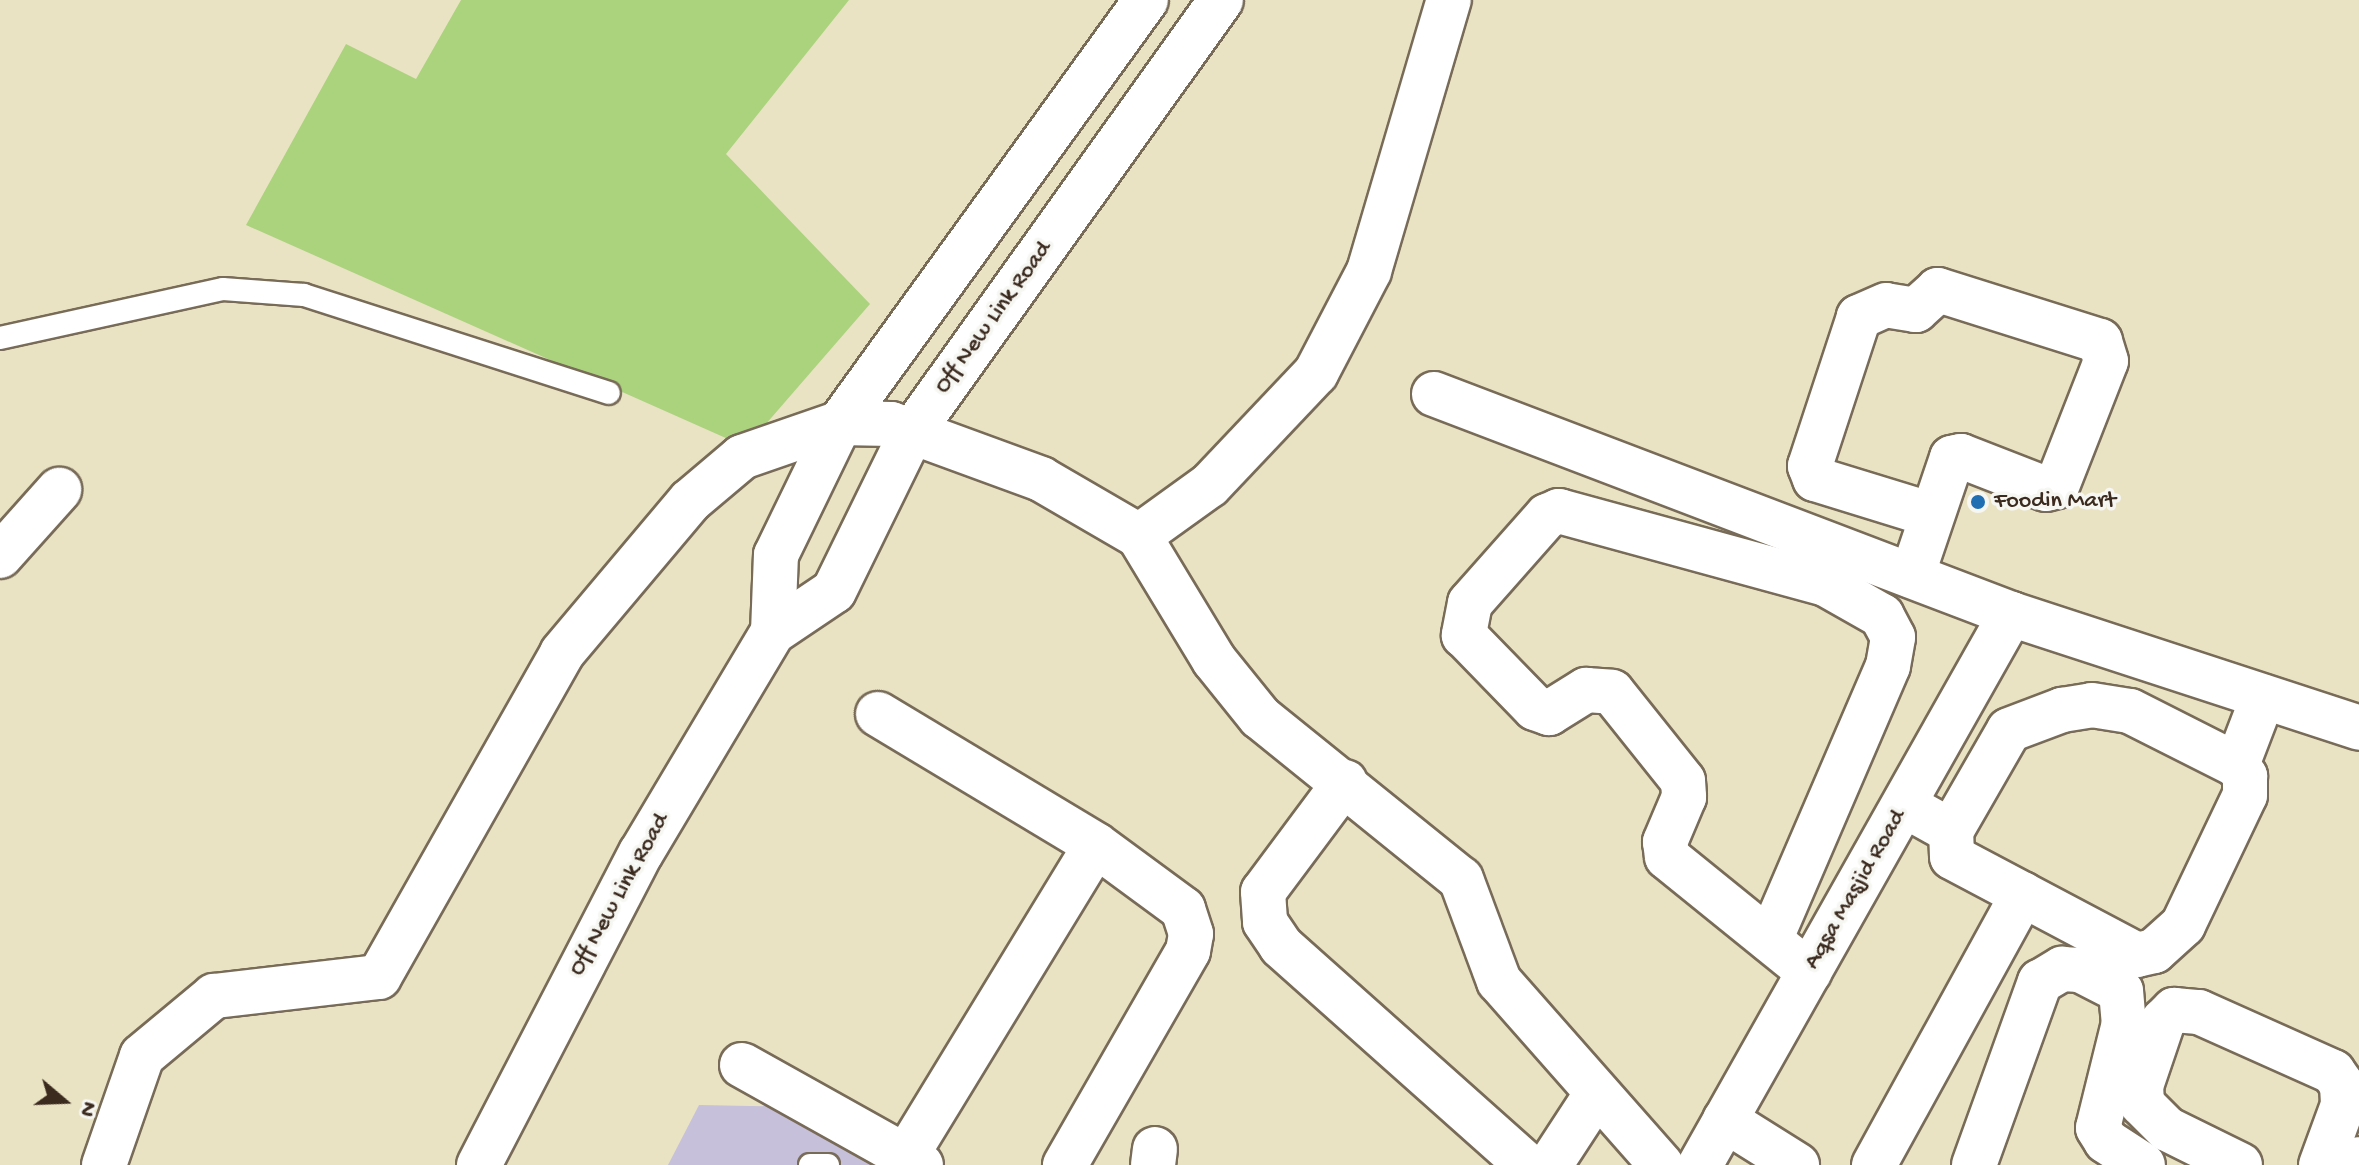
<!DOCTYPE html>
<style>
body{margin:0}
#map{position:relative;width:2359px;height:1165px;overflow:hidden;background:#e9e3c4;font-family:"Gochi Hand",sans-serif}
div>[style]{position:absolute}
.industrial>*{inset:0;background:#c6c0da}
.green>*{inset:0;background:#abd37e}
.roads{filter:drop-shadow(2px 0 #786b58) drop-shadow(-2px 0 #786b58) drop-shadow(0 2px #786b58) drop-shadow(0 -2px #786b58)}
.lane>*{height:22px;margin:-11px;padding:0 11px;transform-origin:11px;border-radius:11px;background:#fff}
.street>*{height:44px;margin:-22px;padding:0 22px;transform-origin:22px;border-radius:22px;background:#fff}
.dots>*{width:22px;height:22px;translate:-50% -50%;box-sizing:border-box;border:4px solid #f6f6f2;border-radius:50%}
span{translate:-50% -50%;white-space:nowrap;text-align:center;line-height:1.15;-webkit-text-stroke:7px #f6f6f2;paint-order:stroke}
.street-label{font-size:24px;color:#3b2a1e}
.poi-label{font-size:24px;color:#3b2a1e}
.left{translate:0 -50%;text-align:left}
.north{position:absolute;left:24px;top:1061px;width:80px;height:80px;-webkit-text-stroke:6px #f6f6f2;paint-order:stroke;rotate:109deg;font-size:22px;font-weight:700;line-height:32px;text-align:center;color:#3b2a1e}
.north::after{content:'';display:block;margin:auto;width:28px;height:36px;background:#3b2a1e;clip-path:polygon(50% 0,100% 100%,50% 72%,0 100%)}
</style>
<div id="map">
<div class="industrial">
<div style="clip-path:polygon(699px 1105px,812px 1107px,926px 1165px,668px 1165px)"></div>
</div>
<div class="green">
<div style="clip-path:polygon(461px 0,849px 0,726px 154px,870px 304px,746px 447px,246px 225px,346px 44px,416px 79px)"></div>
</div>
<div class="roads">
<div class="lane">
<div style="left:0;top:338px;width:228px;rotate:-12.4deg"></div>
<div style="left:223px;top:289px;width:81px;rotate:4.2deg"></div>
<div style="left:304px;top:295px;width:320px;rotate:17.8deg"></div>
<div style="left:810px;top:1165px;width:18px"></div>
</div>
<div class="street">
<div style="left:1434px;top:394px;width:618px;rotate:20.87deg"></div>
<div style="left:2011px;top:614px;width:366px;rotate:18.1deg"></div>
<div style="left:1139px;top:536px;width:145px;rotate:58.8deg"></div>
<div style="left:1214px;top:660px;width:73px;rotate:51.1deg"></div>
<div style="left:1260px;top:717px;width:258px;rotate:38.9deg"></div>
<div style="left:1461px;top:879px;width:109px;rotate:69.6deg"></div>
<div style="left:1499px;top:981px;width:245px;rotate:48.6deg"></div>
<div style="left:0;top:556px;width:89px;rotate:-48.2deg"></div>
<div style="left:1912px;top:576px;width:125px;rotate:-71.3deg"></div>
<div style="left:1952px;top:458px;width:9px;rotate:-13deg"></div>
<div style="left:1961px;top:456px;width:91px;rotate:21.2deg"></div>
<div style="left:2046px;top:489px;width:11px;rotate:-15deg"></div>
<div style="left:2057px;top:486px;width:134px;rotate:-68.6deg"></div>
<div style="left:2106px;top:361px;width:21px;rotate:-107deg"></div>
<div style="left:2100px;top:341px;width:170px;rotate:-162.5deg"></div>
<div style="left:1938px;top:290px;width:30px;rotate:138deg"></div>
<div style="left:1916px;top:310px;width:30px;rotate:-171deg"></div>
<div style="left:1886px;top:305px;width:30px;rotate:156deg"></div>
<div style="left:1859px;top:317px;width:157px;rotate:108.2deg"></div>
<div style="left:1810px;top:466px;width:14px;rotate:69deg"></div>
<div style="left:1815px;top:479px;width:122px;rotate:17.1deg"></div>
<div style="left:773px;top:632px;width:77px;rotate:-87.8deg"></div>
<div style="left:776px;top:555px;width:147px;rotate:-64.1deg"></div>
<div style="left:840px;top:423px;width:522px;rotate:-54.12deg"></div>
<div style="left:878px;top:714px;width:254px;rotate:31deg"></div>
<div style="left:1096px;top:845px;width:108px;rotate:36.3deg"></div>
<div style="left:1183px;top:909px;width:26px;rotate:72deg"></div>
<div style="left:1191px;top:934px;width:17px;rotate:100deg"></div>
<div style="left:1188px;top:951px;width:247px;rotate:119.9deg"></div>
<div style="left:2237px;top:765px;width:73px;rotate:-69.1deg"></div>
<div style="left:1345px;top:782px;width:137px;rotate:126.7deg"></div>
<div style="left:1263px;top:892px;width:30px;rotate:86deg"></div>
<div style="left:1265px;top:922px;width:29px;rotate:56deg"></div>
<div style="left:1281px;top:946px;width:329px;rotate:41.7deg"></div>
<div style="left:1904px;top:805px;width:54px;rotate:29deg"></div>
<div style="left:1951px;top:831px;width:116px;rotate:-60.1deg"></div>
<div style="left:2009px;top:730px;width:57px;rotate:-20.7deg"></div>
<div style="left:2062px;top:710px;width:30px;rotate:-9deg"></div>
<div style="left:2092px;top:705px;width:38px;rotate:9deg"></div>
<div style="left:2130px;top:711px;width:120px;rotate:26.8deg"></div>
<div style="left:2237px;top:765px;width:14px;rotate:54deg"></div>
<div style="left:2245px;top:776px;width:19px;rotate:90deg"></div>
<div style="left:2245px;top:795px;width:144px;rotate:115.5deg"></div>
<div style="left:2183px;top:925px;width:39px;rotate:138deg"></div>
<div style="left:2154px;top:951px;width:17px;rotate:167deg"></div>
<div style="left:2137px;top:955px;width:209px;rotate:-152.1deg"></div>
<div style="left:1952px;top:857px;width:26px;rotate:-92deg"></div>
<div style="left:1770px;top:940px;width:298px;rotate:-66.7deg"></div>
<div style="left:1888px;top:666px;width:29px;rotate:-80deg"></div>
<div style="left:1893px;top:637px;width:24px;rotate:-118deg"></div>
<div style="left:1882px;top:616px;width:64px;rotate:-150.3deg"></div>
<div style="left:1826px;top:584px;width:277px;rotate:-164.7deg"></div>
<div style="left:1559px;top:511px;width:13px;rotate:157deg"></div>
<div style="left:1547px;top:516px;width:116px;rotate:131.5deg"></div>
<div style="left:1470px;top:603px;width:33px;rotate:101deg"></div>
<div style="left:1464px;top:635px;width:102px;rotate:45.8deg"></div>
<div style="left:1535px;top:708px;width:15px;rotate:20deg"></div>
<div style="left:1549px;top:713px;width:44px;rotate:-31.9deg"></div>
<div style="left:1586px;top:690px;width:26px;rotate:4deg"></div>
<div style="left:1612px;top:692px;width:114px;rotate:51.4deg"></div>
<div style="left:1683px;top:781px;width:16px;rotate:86deg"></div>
<div style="left:1684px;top:797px;width:49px;rotate:112.9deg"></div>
<div style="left:1665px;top:842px;width:15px;rotate:82deg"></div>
<div style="left:1667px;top:857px;width:183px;rotate:39deg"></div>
<div style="left:742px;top:1065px;width:205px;rotate:29.2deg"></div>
<div style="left:1725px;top:1120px;width:85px;rotate:32deg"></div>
<div style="left:906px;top:1156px;width:364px;rotate:-58.6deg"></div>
<div style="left:104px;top:1165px;width:115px;rotate:-70.8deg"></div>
<div style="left:142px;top:1056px;width:94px;rotate:-39.8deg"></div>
<div style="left:214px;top:996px;width:166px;rotate:-6.6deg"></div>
<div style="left:379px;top:977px;width:372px;rotate:-60.5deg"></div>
<div style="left:562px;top:653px;width:199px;rotate:-49.9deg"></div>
<div style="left:690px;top:501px;width:68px;rotate:-40.2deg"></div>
<div style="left:742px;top:457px;width:104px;rotate:-19.1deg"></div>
<div style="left:840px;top:423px;width:51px;rotate:1.1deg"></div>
<div style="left:891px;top:424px;width:160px;rotate:20.1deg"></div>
<div style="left:1041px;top:479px;width:113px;rotate:30.2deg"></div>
<div style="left:1139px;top:536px;width:87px;rotate:-35.7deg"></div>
<div style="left:1210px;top:485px;width:154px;rotate:-46.6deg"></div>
<div style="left:1316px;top:373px;width:115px;rotate:-62.5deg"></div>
<div style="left:1369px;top:271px;width:283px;rotate:-73.6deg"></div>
<div style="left:479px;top:1165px;width:352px;rotate:-62.6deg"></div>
<div style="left:641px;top:853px;width:257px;rotate:-59.2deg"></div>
<div style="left:773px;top:632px;width:73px;rotate:-33.9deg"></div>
<div style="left:834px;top:591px;width:177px;rotate:-63.9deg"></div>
<div style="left:912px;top:432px;width:531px;rotate:-54.42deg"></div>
<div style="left:1153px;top:1165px;width:16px;rotate:-83deg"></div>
<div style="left:1550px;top:1165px;width:86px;rotate:-56.9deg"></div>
<div style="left:1700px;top:1165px;width:633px;rotate:-60.56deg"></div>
<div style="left:1874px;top:1165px;width:309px;rotate:-61.2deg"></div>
<div style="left:1974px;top:1165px;width:195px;rotate:-70.2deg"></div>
<div style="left:2040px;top:982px;width:26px;rotate:-31deg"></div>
<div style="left:2062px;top:969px;width:18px;rotate:3deg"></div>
<div style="left:2080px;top:970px;width:46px;rotate:27.1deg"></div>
<div style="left:2121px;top:991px;width:32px;rotate:85deg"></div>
<div style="left:2124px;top:1023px;width:108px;rotate:103.9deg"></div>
<div style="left:2098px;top:1128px;width:15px;rotate:58deg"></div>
<div style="left:2106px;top:1141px;width:44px;rotate:33deg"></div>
<div style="left:2240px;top:1165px;width:81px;rotate:-153.7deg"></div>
<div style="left:2167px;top:1129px;width:35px;rotate:-135deg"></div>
<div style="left:2142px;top:1104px;width:18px;rotate:-93deg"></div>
<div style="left:2141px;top:1086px;width:69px;rotate:-71.3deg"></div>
<div style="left:2163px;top:1021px;width:16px;rotate:-45deg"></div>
<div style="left:2174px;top:1010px;width:25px;rotate:5deg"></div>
<div style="left:2199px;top:1012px;width:147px;rotate:24.1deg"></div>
<div style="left:2333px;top:1072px;width:16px;rotate:55deg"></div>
<div style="left:2342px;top:1085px;width:20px;rotate:87deg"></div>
<div style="left:2343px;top:1105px;width:64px;rotate:110.1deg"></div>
<div style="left:2357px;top:1165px;width:6px;rotate:-72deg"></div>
</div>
</div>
<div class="dots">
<div style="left:1978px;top:502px;background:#1f6fb2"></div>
</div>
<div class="street-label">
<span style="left:994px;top:318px;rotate:-54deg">Off New Link Road</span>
<span style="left:1856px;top:890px;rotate:-60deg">Aqsa Masjid Road</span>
<span style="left:620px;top:895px;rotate:-61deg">Off New Link Road</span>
</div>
<div class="poi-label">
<span class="left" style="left:1994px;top:502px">Foodin Mart</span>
</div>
<div class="north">N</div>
</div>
